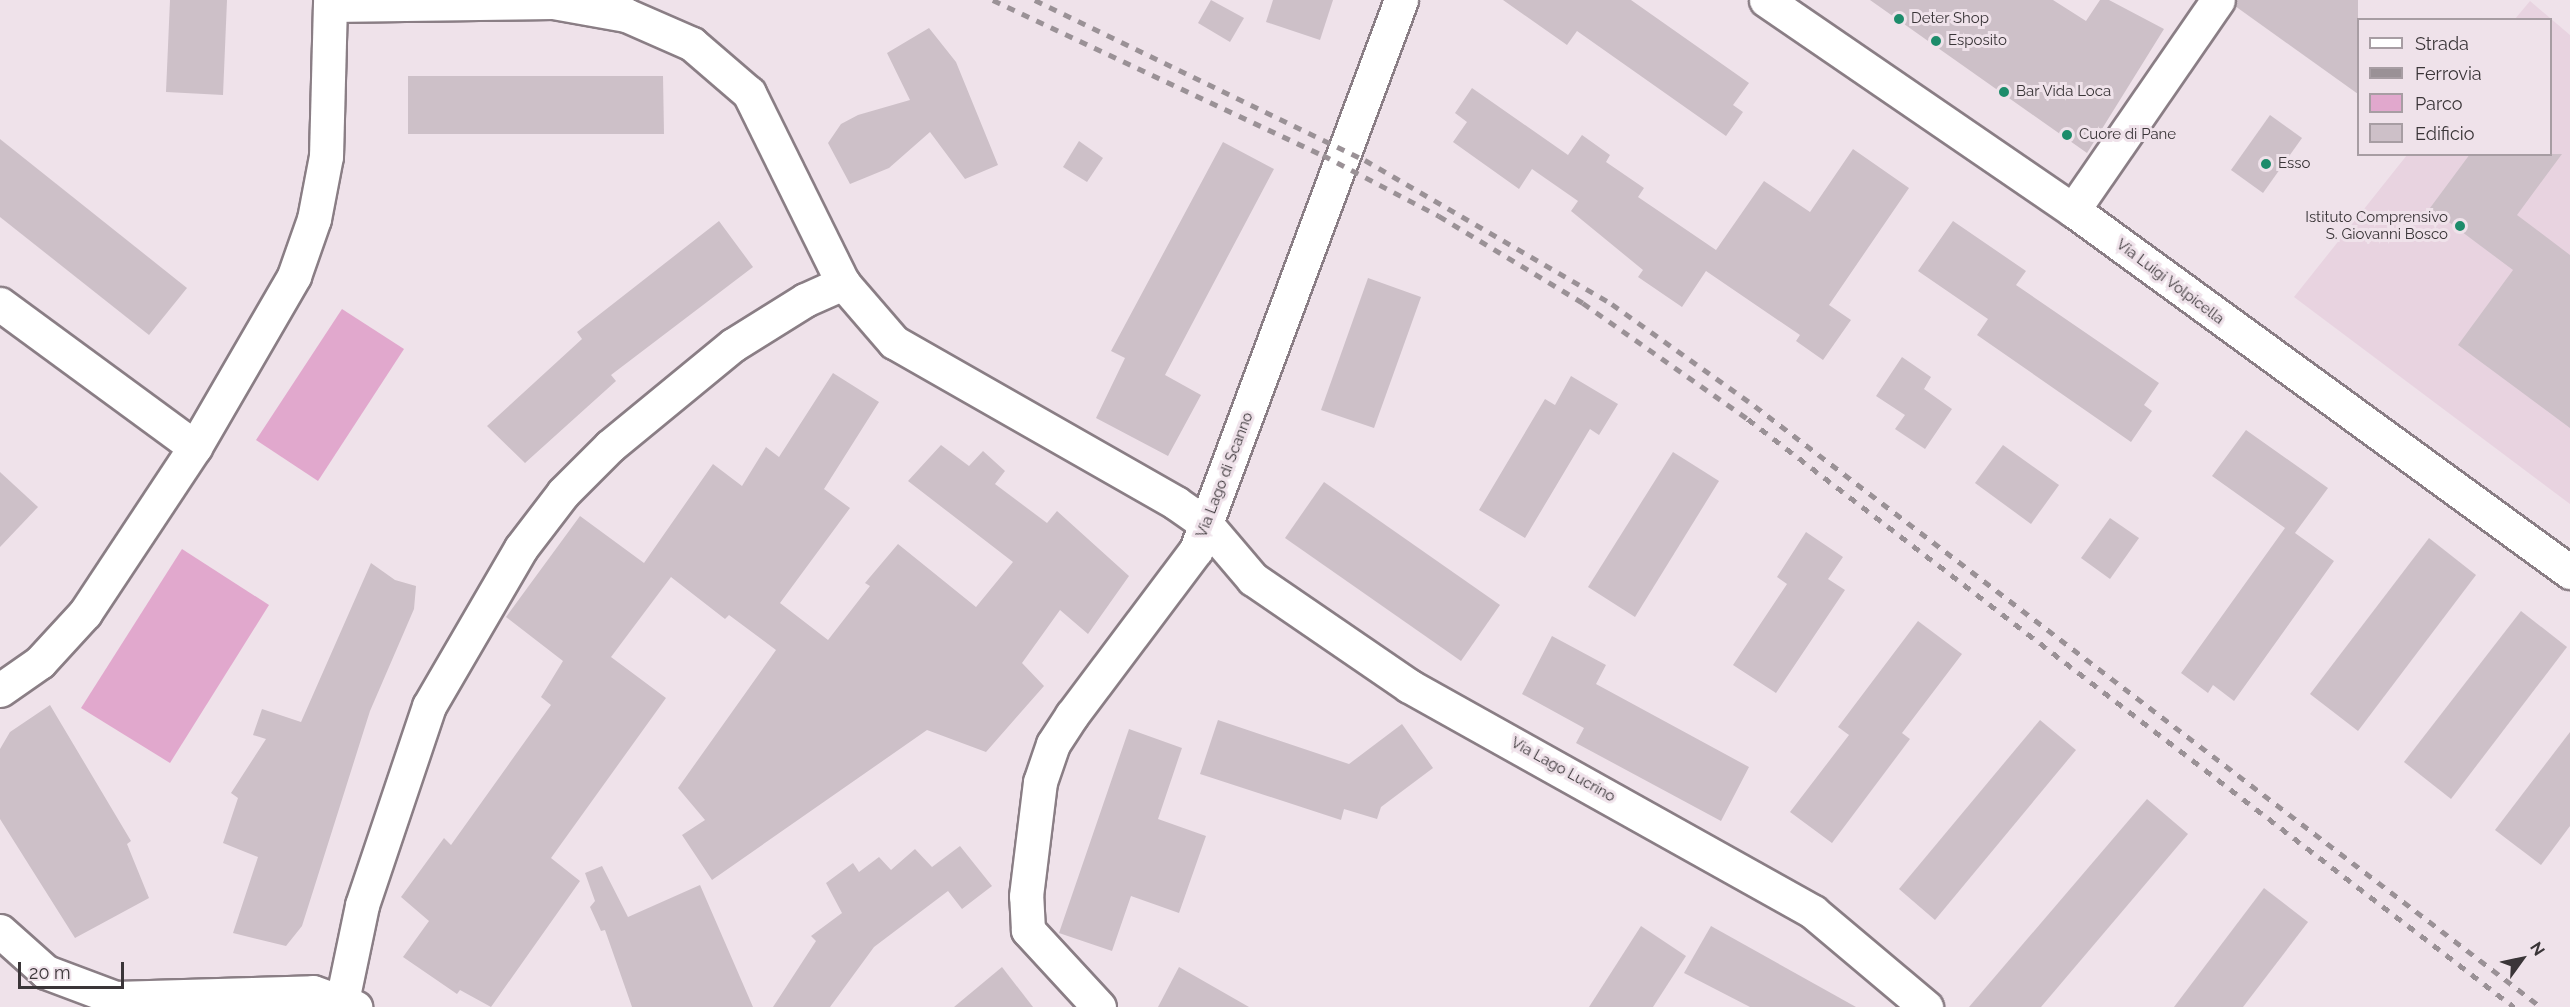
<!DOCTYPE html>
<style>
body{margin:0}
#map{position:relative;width:2570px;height:1007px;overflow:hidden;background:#efe2ea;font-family:Raleway,sans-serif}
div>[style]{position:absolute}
.built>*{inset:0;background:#e8d3e0}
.green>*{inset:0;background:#e1a8cd}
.building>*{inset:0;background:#cdc0c8}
.roads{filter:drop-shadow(2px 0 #8a7e85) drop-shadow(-2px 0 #8a7e85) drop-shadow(0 2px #8a7e85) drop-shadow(0 -2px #8a7e85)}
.minor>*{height:33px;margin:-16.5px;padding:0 16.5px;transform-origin:16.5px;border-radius:16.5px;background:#fff}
.rail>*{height:4.5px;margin-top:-2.25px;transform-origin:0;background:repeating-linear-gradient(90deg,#9a9196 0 8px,transparent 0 16px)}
.dots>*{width:16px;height:16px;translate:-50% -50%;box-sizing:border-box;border:3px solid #efe2ea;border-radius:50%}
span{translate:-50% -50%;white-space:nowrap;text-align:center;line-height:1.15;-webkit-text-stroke:6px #efe2ea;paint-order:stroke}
.poi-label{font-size:15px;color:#3a3538}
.left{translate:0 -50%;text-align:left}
.right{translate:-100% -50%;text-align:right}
.street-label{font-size:15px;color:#3a3538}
.legend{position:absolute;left:2357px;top:18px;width:195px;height:138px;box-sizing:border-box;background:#efe2ea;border:2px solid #a79da3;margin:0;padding:8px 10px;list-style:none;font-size:18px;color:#3a3538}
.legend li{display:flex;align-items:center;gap:12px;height:30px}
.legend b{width:30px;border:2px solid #a79da3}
.north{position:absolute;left:2492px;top:929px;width:60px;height:60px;-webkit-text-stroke:4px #efe2ea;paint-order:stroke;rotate:57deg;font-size:16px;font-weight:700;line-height:24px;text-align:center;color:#3a3538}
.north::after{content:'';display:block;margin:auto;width:21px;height:27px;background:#3a3538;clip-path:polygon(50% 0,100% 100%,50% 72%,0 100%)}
.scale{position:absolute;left:18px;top:962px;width:106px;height:27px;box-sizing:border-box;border:3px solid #3a3538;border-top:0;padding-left:8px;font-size:18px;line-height:21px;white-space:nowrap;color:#3a3538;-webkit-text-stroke:4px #efe2ea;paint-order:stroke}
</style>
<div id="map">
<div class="built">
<div style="clip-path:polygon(2530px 1px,2570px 35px,2570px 504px,2294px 297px,2407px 155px,2550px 154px,2550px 20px,2515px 19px)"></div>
</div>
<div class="green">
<div style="clip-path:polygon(342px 309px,404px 349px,318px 481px,256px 440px)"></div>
<div style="clip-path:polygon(182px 549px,269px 605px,170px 763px,81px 708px)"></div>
</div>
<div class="building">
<div style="clip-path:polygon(170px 0,227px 0,223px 95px,166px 92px)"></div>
<div style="clip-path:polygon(1211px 0,1244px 18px,1230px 42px,1198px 23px)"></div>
<div style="clip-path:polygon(1273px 0,1333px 0,1320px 40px,1266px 22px)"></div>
<div style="clip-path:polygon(1503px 0,1631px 0,1749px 83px,1733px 105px,1743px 112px,1726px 136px,1577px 31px,1567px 45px)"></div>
<div style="clip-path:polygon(1870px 0,2053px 0,2086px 21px,2100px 0,2109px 0,2164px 29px,2087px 153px)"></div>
<div style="clip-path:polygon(2236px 0,2358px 0,2358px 94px,2235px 6px)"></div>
<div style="clip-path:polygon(929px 28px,956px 62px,998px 165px,965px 179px,930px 132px,889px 168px,850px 184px,828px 143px,841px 124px,858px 115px,910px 100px,887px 53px)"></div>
<div style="clip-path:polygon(408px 76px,663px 76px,664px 134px,408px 134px)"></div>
<div style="clip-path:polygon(1472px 88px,1568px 155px,1582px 135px,1610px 155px,1606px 162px,1644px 188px,1638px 197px,1716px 250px,1764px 181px,1810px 212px,1853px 149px,1909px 188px,1829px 305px,1851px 320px,1823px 360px,1796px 341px,1800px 335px,1706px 271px,1682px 307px,1638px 277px,1643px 270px,1571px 211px,1578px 201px,1532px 169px,1519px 189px,1453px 142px,1467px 122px,1455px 113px)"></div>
<div style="clip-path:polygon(2270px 115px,2302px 138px,2263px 193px,2231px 170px)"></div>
<div style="clip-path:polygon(0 139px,187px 288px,149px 335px,0 217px)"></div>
<div style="clip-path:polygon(1079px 141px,1103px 158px,1087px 182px,1063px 167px)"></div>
<div style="clip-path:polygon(1223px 142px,1274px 169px,1165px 375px,1201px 395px,1168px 456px,1096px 418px,1125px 358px,1111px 351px)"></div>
<div style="clip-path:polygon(2470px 154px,2562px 154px,2517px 215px,2570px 255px,2570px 428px,2458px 345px,2513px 270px,2430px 208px)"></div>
<div style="clip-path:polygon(719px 221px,753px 267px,611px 375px,616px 381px,525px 463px,487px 426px,582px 339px,577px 332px)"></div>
<div style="clip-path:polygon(1953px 221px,2026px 271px,2016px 285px,2159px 383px,2144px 405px,2152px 411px,2131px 442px,1977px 335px,1988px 319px,1918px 271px)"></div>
<div style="clip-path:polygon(1368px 278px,1421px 297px,1374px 428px,1321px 410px)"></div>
<div style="clip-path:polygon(1902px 357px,1931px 377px,1924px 389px,1952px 409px,1925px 449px,1895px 429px,1905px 415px,1876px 396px)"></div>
<div style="clip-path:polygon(833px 373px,879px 402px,824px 489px,850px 508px,780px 603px,828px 640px,870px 586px,865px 583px,898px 544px,976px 607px,1013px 562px,908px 481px,941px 445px,969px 466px,983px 451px,1005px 471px,995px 484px,1047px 523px,1057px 511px,1129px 576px,1088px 634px,1060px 610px,1022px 663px,1044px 686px,986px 752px,927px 730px,712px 880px,682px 835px,705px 820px,678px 788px,776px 650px,729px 615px,725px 619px,671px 577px,611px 657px,666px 698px,551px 858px,580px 881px,491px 1007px,460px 990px,457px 994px,403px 957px,429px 921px,401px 897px,444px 838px,451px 845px,551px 705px,541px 697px,563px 661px,506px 617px,580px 516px,644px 563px,713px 464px,742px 486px,766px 447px,779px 457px)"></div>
<div style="clip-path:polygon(1571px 376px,1618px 404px,1599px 435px,1590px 429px,1525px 538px,1479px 510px,1545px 399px,1555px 405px)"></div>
<div style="clip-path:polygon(2246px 430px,2328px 488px,2295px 533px,2334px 561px,2234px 701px,2213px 685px,2208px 693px,2181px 673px,2285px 528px,2212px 476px)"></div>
<div style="clip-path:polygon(2003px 445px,2059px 485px,2031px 524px,1975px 483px)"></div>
<div style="clip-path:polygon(1673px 452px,1719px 481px,1635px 617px,1588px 587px)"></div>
<div style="clip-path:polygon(0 472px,38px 507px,0 547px)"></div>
<div style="clip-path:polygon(1324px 482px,1500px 605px,1461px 661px,1285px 538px)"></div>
<div style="clip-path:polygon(2110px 518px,2139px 538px,2110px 579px,2081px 558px)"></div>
<div style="clip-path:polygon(1806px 532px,1843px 557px,1828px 579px,1845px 590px,1776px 693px,1733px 665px,1787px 584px,1777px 577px)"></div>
<div style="clip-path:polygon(2429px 538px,2476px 575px,2358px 731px,2310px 694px)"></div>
<div style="clip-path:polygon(371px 563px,395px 580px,416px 586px,414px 609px,370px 711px,302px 926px,286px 946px,233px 933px,258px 857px,223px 843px,238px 798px,231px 793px,266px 739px,253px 735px,262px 709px,301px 722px)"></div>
<div style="clip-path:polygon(2521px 611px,2567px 647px,2451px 799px,2404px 762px)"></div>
<div style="clip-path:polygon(1918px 621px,1962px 654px,1902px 733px,1910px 739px,1832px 843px,1790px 812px,1849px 735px,1838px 727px)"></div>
<div style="clip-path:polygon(1552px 636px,1606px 665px,1596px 684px,1749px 767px,1721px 821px,1576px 743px,1584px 728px,1522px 694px)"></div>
<div style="clip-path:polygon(50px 705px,131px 841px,127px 844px,149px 898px,75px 938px,0 819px,0 749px,10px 732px)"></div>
<div style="clip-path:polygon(1218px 720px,1349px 764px,1402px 724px,1433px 768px,1381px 807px,1377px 819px,1344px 809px,1341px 820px,1200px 774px)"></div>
<div style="clip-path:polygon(2040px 720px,2076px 750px,1935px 920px,1899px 889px)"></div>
<div style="clip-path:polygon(1129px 729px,1182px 748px,1158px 819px,1206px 836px,1179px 913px,1131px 896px,1112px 951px,1059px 933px)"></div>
<div style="clip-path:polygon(2570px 732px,2570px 826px,2541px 865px,2495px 830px)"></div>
<div style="clip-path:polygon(2147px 799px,2188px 834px,2041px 1007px,1969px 1007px)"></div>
<div style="clip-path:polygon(960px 846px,992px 886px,962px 909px,948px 891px,874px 947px,830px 1007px,773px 1007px,816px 941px,811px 936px,842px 913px,826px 883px,853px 863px,859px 872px,879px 857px,891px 870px,915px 849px,932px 867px)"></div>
<div style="clip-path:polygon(602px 866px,628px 917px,700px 885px,753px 1007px,632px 1007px,605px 930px,601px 931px,590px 907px,595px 901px,585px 873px)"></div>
<div style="clip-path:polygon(2264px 888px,2308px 922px,2243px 1007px,2174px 1007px)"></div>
<div style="clip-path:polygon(1641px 926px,1686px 956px,1653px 1007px,1589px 1007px)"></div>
<div style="clip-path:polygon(1711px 926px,1856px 1007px,1750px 1007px,1684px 973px)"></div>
<div style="clip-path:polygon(1002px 967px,1033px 1007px,954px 1007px)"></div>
<div style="clip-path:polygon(1179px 967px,1249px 1007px,1158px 1007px)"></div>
</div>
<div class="roads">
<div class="minor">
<div style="left:1766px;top:0;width:372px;rotate:34.4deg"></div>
<div style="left:2073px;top:210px;width:615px;rotate:36.07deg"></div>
<div style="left:331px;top:5px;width:222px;rotate:-0.8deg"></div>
<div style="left:553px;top:2px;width:74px;rotate:10.1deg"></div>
<div style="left:626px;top:15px;width:72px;rotate:23.7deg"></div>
<div style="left:692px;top:44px;width:75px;rotate:40.7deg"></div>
<div style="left:749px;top:93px;width:212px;rotate:63.7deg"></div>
<div style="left:843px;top:283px;width:78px;rotate:49.2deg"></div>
<div style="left:894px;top:342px;width:325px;rotate:29.7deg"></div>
<div style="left:1176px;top:503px;width:38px;rotate:35deg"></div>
<div style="left:1207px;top:525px;width:71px;rotate:49.6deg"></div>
<div style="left:1253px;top:579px;width:189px;rotate:34.4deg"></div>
<div style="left:1409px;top:686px;width:463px;rotate:29.2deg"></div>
<div style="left:1813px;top:912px;width:148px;rotate:40.1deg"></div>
<div style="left:2073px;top:210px;width:255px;rotate:-55.4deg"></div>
<div style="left:0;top:304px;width:242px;rotate:36.3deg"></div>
<div style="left:0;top:690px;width:49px;rotate:-35deg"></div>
<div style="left:40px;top:662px;width:67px;rotate:-47.4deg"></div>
<div style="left:85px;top:613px;width:199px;rotate:-56.5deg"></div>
<div style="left:195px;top:447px;width:198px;rotate:-59.9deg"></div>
<div style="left:294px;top:276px;width:60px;rotate:-70.7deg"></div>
<div style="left:314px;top:219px;width:64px;rotate:-79.2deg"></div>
<div style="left:326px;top:156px;width:156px;rotate:-88.5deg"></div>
<div style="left:0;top:931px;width:62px;rotate:41.7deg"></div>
<div style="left:46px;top:972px;width:74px;rotate:20.6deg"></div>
<div style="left:115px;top:998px;width:198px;rotate:-1.7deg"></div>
<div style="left:313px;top:992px;width:45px;rotate:19.7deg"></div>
<div style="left:342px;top:1001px;width:98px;rotate:-78.2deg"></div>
<div style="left:362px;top:905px;width:210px;rotate:-71.4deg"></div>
<div style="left:429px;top:706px;width:183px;rotate:-59.8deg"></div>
<div style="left:521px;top:548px;width:69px;rotate:-52.6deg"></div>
<div style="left:563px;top:493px;width:66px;rotate:-45deg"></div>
<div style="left:610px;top:446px;width:159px;rotate:-39.4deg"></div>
<div style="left:733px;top:345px;width:85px;rotate:-32deg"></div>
<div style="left:805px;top:300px;width:42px;rotate:-24.1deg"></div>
<div style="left:1099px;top:1007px;width:105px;rotate:-132.7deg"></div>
<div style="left:1028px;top:930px;width:34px;rotate:-93deg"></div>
<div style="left:1026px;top:896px;width:115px;rotate:-83deg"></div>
<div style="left:1040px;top:782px;width:40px;rotate:-71.1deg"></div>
<div style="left:1053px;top:744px;width:35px;rotate:-57deg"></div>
<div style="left:1072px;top:715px;width:206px;rotate:-53.1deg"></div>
<div style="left:1196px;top:550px;width:587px;rotate:-69.56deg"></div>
</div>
</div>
<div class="rail">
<div style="left:993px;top:0;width:365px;rotate:25.2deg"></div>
<div style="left:1323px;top:155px;width:131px;rotate:27.7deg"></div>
<div style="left:1439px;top:216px;width:168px;rotate:31.1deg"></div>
<div style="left:1583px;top:303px;width:202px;rotate:35.1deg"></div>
<div style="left:1748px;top:419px;width:966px;rotate:37.51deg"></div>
<div style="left:1035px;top:0;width:367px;rotate:25.9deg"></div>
<div style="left:1365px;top:160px;width:286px;rotate:30.2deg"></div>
<div style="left:1612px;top:304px;width:176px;rotate:35.5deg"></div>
<div style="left:1755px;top:406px;width:989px;rotate:37.4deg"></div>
</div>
<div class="dots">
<div style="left:1899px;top:19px;background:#1d8c6b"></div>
<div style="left:1936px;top:41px;background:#1d8c6b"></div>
<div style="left:2004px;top:92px;background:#1d8c6b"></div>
<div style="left:2067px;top:135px;background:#1d8c6b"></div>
<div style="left:2266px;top:164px;background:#1d8c6b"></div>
<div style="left:2460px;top:226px;background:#1d8c6b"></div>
</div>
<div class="poi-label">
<span class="left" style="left:1911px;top:19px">Deter Shop</span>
<span class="left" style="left:1948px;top:41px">Esposito</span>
<span class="left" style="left:2016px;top:92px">Bar Vida Loca</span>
<span class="left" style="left:2079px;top:135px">Cuore di Pane</span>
<span class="left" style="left:2278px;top:164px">Esso</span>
<span class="right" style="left:2448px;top:226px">Istituto Comprensivo<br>S. Giovanni Bosco</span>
</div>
<div class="street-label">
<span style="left:2170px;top:282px;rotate:37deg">Via Luigi Volpicella</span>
<span style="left:1225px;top:475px;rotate:-69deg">Via Lago di Scanno</span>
<span style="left:1563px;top:770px;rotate:29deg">Via Lago Lucrino</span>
</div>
<ul class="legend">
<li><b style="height:8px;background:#fff"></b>Strada</li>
<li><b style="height:8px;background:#9a9196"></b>Ferrovia</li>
<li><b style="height:16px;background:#e1a8cd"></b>Parco</li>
<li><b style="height:16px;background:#cdc0c8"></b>Edificio</li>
</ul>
<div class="north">N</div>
<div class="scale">20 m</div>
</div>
